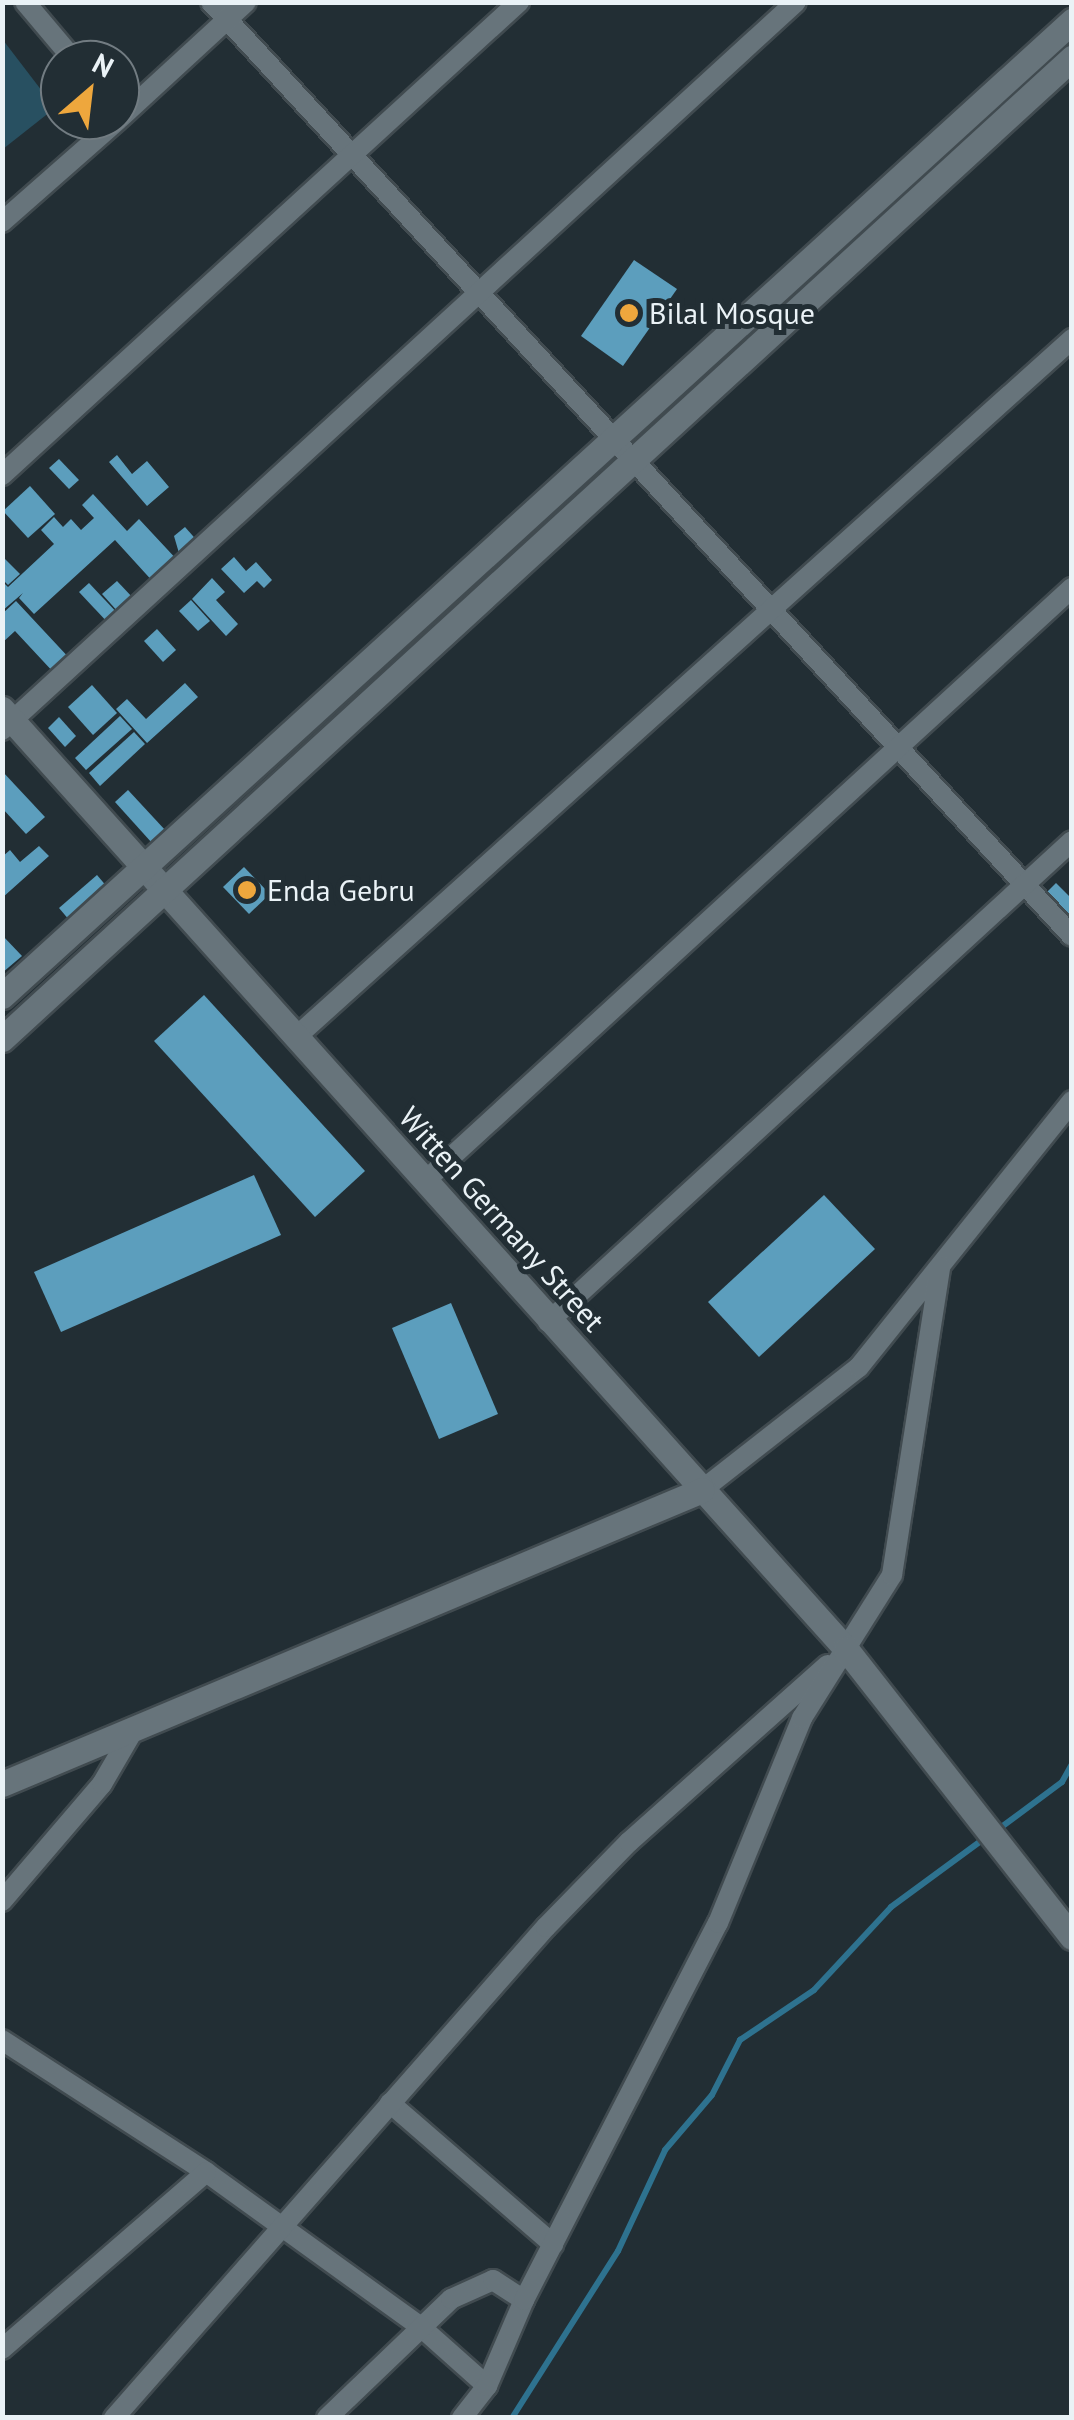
<!DOCTYPE html>
<style>
body{margin:0}
#map{position:relative;width:1074px;height:2420px;overflow:hidden;background:#222e34;font-family:"PT Sans",sans-serif}
div>[style]{position:absolute}
.green>*{inset:0;background:#285061}
.stream>*{height:6px;margin:-3px;padding:0 3px;transform-origin:3px;border-radius:3px;background:#2e728f}
.building>*{inset:0;background:#5c9ebd}
.roads{filter:drop-shadow(2px 0 #414b50) drop-shadow(-2px 0 #414b50) drop-shadow(0 2px #414b50) drop-shadow(0 -2px #414b50)}
.minor>*{height:20px;margin:-10px;padding:0 10px;transform-origin:10px;border-radius:10px;background:#67747b}
.tertiary>*{height:25px;margin:-12.5px;padding:0 12.5px;transform-origin:12.5px;border-radius:12.5px;background:#67747b}
.dots>*{width:28px;height:28px;translate:-50% -50%;box-sizing:border-box;border:5px solid #222e34;border-radius:50%}
span{translate:-50% -50%;white-space:nowrap;text-align:center;line-height:1.15;-webkit-text-stroke:10px #222e34;paint-order:stroke}
.poi-label{font-size:30px;color:#eaf2f6}
.left{translate:0 -50%;text-align:left}
.street-label{font-size:30px;color:#eaf2f6}
.frame{position:absolute;inset:0;border:5px solid #eaf2f6;pointer-events:none}
.north{position:absolute;left:40px;top:40px;width:100px;height:100px;box-sizing:border-box;background:#222e34;border:2px solid #727c82;border-radius:50%;rotate:28deg;font-size:28px;font-weight:700;line-height:40px;text-align:center;color:#eaf2f6}
.north::after{content:'';display:block;margin:auto;width:35px;height:45px;background:#eea73d;clip-path:polygon(50% 0,100% 100%,50% 72%,0 100%)}
</style>
<div id="map">
<div class="green">
<div style="clip-path:polygon(3px 40px,55px 108px,3px 149px)"></div>
</div>
<div class="stream">
<div style="left:996px;top:1831px;width:82px;rotate:-36.6deg"></div>
<div style="left:1062px;top:1782px;width:21px;rotate:-61deg"></div>
<div style="left:512px;top:2418px;width:198px;rotate:-57.6deg"></div>
<div style="left:618px;top:2251px;width:111px;rotate:-65deg"></div>
<div style="left:665px;top:2150px;width:72px;rotate:-49.5deg"></div>
<div style="left:712px;top:2095px;width:62px;rotate:-63deg"></div>
<div style="left:740px;top:2040px;width:89px;rotate:-34deg"></div>
<div style="left:814px;top:1990px;width:113px;rotate:-47.1deg"></div>
<div style="left:891px;top:1907px;width:117px;rotate:-36.3deg"></div>
</div>
<div class="building">
<div style="clip-path:polygon(634px 260px,677px 289px,623px 366px,581px 336px)"></div>
<div style="clip-path:polygon(117px 455px,132px 474px,147px 461px,169px 487px,147px 506px,109px 462px)"></div>
<div style="clip-path:polygon(59px 459px,79px 480px,69px 489px,49px 468px)"></div>
<div style="clip-path:polygon(30px 486px,55px 514px,28px 538px,3px 511px)"></div>
<div style="clip-path:polygon(93px 494px,127px 531px,139px 519px,180px 563px,156px 585px,115px 540px,34px 614px,19px 598px,23px 593px,2px 611px,2px 581px,8px 587px,54px 544px,41px 530px,54px 517px,63px 527px,71px 519px,81px 530px,94px 518px,82px 505px)"></div>
<div style="clip-path:polygon(185px 527px,200px 544px,181px 560px,174px 536px)"></div>
<div style="clip-path:polygon(2px 556px,20px 574px,8px 585px,2px 579px)"></div>
<div style="clip-path:polygon(234px 557px,246px 571px,256px 562px,272px 580px,264px 588px,257px 581px,244px 593px,221px 569px)"></div>
<div style="clip-path:polygon(212px 578px,225px 592px,216px 600px,238px 624px,226px 636px,192px 599px)"></div>
<div style="clip-path:polygon(117px 581px,134px 599px,119px 613px,102px 594px)"></div>
<div style="clip-path:polygon(89px 583px,120px 616px,110px 625px,79px 592px)"></div>
<div style="clip-path:polygon(191px 600px,210px 621px,198px 631px,179px 611px)"></div>
<div style="clip-path:polygon(16px 601px,72px 661px,56px 675px,15px 631px,2px 643px,2px 614px)"></div>
<div style="clip-path:polygon(157px 629px,176px 650px,163px 662px,144px 641px)"></div>
<div style="clip-path:polygon(185px 683px,198px 697px,147px 743px,116px 709px,127px 699px,146px 719px)"></div>
<div style="clip-path:polygon(92px 685px,117px 713px,93px 735px,68px 707px)"></div>
<div style="clip-path:polygon(120px 716px,132px 729px,86px 770px,75px 758px)"></div>
<div style="clip-path:polygon(59px 717px,76px 736px,65px 747px,48px 728px)"></div>
<div style="clip-path:polygon(134px 732px,145px 744px,100px 786px,89px 773px)"></div>
<div style="clip-path:polygon(2px 771px,45px 817px,26px 834px,2px 808px)"></div>
<div style="clip-path:polygon(128px 790px,166px 831px,152px 843px,115px 802px)"></div>
<div style="clip-path:polygon(39px 846px,49px 856px,2px 898px,2px 857px,10px 850px,20px 862px)"></div>
<div style="clip-path:polygon(244px 867px,270px 894px,249px 914px,223px 887px)"></div>
<div style="clip-path:polygon(97px 875px,108px 888px,70px 921px,59px 908px)"></div>
<div style="clip-path:polygon(1056px 883px,1072px 899px,1072px 919px,1045px 894px)"></div>
<div style="clip-path:polygon(2px 935px,22px 956px,2px 973px)"></div>
<div style="clip-path:polygon(204px 995px,365px 1171px,315px 1217px,154px 1041px)"></div>
<div style="clip-path:polygon(254px 1175px,281px 1235px,61px 1332px,34px 1272px)"></div>
<div style="clip-path:polygon(824px 1195px,875px 1249px,759px 1357px,708px 1302px)"></div>
<div style="clip-path:polygon(451px 1303px,498px 1414px,439px 1439px,392px 1328px)"></div>
</div>
<div class="roads">
<div class="minor">
<div style="left:25px;top:2px;width:76px;rotate:49.8deg"></div>
<div style="left:211px;top:2px;width:1270px;rotate:47.33deg"></div>
<div style="left:120px;top:118px;width:171px;rotate:-42.6deg"></div>
<div style="left:2px;top:222px;width:154px;rotate:-41.3deg"></div>
<div style="left:2px;top:475px;width:701px;rotate:-42.46deg"></div>
<div style="left:2px;top:730px;width:1077px;rotate:-42.52deg"></div>
<div style="left:296px;top:1037px;width:1044px;rotate:-41.97deg"></div>
<div style="left:425px;top:1181px;width:878px;rotate:-42.51deg"></div>
<div style="left:548px;top:1322px;width:711px;rotate:-42.55deg"></div>
<div style="left:702px;top:1490px;width:199px;rotate:-38.1deg"></div>
<div style="left:859px;top:1367px;width:341px;rotate:-51.3deg"></div>
<div style="left:2px;top:1901px;width:154px;rotate:-49.5deg"></div>
<div style="left:102px;top:1784px;width:64px;rotate:-59.8deg"></div>
<div style="left:2px;top:2040px;width:243px;rotate:32.9deg"></div>
<div style="left:206px;top:2172px;width:266px;rotate:35.8deg"></div>
<div style="left:422px;top:2328px;width:87px;rotate:41.7deg"></div>
<div style="left:390px;top:2103px;width:216px;rotate:40.9deg"></div>
<div style="left:2px;top:2349px;width:270px;rotate:-40.9deg"></div>
<div style="left:114px;top:2418px;width:654px;rotate:-48.66deg"></div>
<div style="left:546px;top:1927px;width:119px;rotate:-45.7deg"></div>
<div style="left:629px;top:1842px;width:266px;rotate:-41.7deg"></div>
<div style="left:327px;top:2418px;width:172px;rotate:-43.8deg"></div>
<div style="left:451px;top:2299px;width:46px;rotate:-24.3deg"></div>
<div style="left:493px;top:2280px;width:37px;rotate:33deg"></div>
<div style="left:462px;top:2418px;width:41px;rotate:-52deg"></div>
<div style="left:487px;top:2386px;width:94px;rotate:-66.7deg"></div>
<div style="left:524px;top:2300px;width:424px;rotate:-62.8deg"></div>
<div style="left:718px;top:1923px;width:222px;rotate:-67.7deg"></div>
<div style="left:802px;top:1718px;width:169px;rotate:-57.8deg"></div>
<div style="left:892px;top:1575px;width:312px;rotate:-81.1deg"></div>
</div>
<div class="tertiary">
<div style="left:2px;top:709px;width:1263px;rotate:48.08deg"></div>
<div style="left:846px;top:1649px;width:366px;rotate:51.9deg"></div>
<div style="left:2px;top:996px;width:1448px;rotate:-42.34deg"></div>
<div style="left:2px;top:1039px;width:1452px;rotate:-42.52deg"></div>
<div style="left:2px;top:1784px;width:759px;rotate:-22.78deg"></div>
</div>
</div>
<div class="dots">
<div style="left:629px;top:313px;background:#eea73d"></div>
<div style="left:247px;top:890px;background:#eea73d"></div>
</div>
<div class="poi-label">
<span class="left" style="left:649px;top:313px">Bilal Mosque</span>
<span class="left" style="left:267px;top:890px">Enda Gebru</span>
</div>
<div class="street-label">
<span style="left:502px;top:1219px;rotate:48deg">Witten Germany Street</span>
</div>
<div class="frame"></div>
<div class="north">N</div>
</div>
